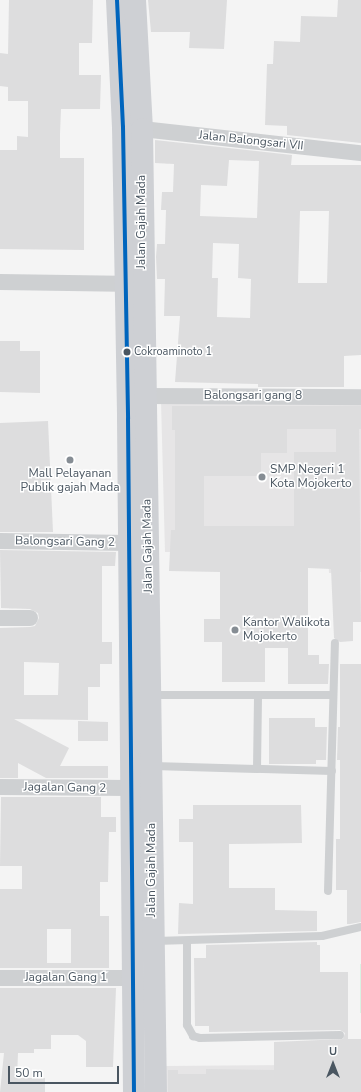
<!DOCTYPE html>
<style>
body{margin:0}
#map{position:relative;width:361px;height:1092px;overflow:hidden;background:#f4f4f4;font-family:"Nunito Sans",sans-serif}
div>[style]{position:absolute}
.education>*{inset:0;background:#e6e5e6}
.green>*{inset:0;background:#d9f2e3}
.building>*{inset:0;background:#ddddde}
.lane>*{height:8px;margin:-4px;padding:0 4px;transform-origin:4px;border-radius:4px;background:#ced0d2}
.street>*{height:16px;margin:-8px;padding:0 8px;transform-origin:8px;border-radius:8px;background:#ced0d2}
.secondary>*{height:22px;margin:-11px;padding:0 11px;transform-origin:11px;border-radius:11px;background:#ced0d4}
.bus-1>*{height:4px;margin:-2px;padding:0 2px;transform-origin:2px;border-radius:2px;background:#0065bd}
.dots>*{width:11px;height:11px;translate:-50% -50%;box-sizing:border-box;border:2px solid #fff;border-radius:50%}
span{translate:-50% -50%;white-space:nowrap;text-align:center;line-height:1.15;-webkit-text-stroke:3px #fff;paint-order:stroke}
.bus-label{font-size:11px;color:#4a5661}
.left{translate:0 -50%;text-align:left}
.street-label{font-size:12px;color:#4a5661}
.poi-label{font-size:12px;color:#4a5661}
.north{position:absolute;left:313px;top:1044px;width:40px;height:40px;-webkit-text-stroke:3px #fff;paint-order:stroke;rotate:0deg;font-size:11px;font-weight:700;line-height:16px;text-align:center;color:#4a5661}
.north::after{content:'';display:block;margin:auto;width:14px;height:18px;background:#4a5661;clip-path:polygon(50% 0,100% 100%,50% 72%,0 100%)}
.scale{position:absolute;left:8px;top:1066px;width:111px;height:18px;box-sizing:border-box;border:2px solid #4a5661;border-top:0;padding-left:5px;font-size:12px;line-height:14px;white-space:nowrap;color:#4a5661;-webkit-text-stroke:3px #fff;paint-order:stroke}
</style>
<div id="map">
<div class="education">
<div style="clip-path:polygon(161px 401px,361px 401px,361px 572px,329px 573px,328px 553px,165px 552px)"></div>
<div style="clip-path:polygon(301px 1065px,301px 1092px,165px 1092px,165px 1066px)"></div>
</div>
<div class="green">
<div style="clip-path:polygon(360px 964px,361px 964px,361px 1013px,360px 1013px)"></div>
</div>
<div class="building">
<div style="clip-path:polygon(9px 0,93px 0,92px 43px,79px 43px,79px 75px,101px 75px,100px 109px,61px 109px,60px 134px,60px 158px,84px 158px,84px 250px,0 249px,0 150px,17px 150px,17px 136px,28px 137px,28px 101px,8px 101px,8px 87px,0 86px,0 53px,8px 54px)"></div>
<div style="clip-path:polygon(148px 0,227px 0,224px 49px,189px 48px,190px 32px,151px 32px)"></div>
<div style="clip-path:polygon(338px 0,361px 0,361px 143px,287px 135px,287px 126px,265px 125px,267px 64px,273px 64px,274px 41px,300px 42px,301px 16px,337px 17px)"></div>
<div style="clip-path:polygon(evenodd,155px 140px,292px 155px,291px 165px,361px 165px,361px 355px,344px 356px,344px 387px,258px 387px,258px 384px,175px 382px,180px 316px,164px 316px,165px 279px,157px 279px,156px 257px,157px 244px,165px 244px,166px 210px,161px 210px,162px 192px,173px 192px,174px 164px,155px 163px,155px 140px,229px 160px,259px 161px,257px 218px,200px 216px,201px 185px,227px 186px,229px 160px,155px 140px,300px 211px,329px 211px,327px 283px,298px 283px,300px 211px,155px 140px,213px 243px,239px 244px,238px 278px,251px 279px,250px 318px,217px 317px,218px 278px,212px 278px,213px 243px)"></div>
<div style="clip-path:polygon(0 341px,20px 341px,20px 351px,40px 351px,40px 393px,0 392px)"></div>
<div style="clip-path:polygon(evenodd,172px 406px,361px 406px,361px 429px,359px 429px,361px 622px,353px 622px,353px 641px,340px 642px,334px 638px,331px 569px,308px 568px,308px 655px,319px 655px,319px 664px,329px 664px,328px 684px,288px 684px,288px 648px,265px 648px,265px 682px,222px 682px,222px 642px,204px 642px,204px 619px,220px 619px,220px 572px,169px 571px,171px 530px,175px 530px,175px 430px,172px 430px,172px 406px,287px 429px,336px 429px,336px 452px,294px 452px,294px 526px,204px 526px,204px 476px,261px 476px,261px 453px,287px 453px,287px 429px)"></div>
<div style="clip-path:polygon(48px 421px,53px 532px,0 532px,0 423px)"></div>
<div style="clip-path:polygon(evenodd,0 550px,116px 552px,115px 566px,102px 566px,102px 642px,112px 642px,112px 664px,100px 664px,100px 687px,88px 687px,88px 720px,14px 719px,69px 748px,60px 766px,108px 766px,108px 778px,46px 778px,18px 763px,18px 778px,0 778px,0 628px,30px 627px,35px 626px,39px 618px,38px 613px,30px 609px,1px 608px,0 550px,24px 662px,59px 663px,58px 695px,24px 695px,24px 662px)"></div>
<div style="clip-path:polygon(340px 664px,361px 664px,361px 922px,350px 924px,347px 924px,347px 890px,336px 890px,336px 839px,340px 839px,340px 760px,337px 760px,338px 727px,340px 727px)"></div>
<div style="clip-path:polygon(269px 718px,315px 718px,315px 727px,327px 727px,326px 760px,316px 760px,316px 764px,269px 764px)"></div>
<div style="clip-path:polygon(78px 721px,108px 722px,108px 741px,78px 741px)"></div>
<div style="clip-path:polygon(evenodd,1px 797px,101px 797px,101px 817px,116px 817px,116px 832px,109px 832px,108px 882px,100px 882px,100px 916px,109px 916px,109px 968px,0 968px,0 889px,22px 889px,22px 866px,0 866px,1px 797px,47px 929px,71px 929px,71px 963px,47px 963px,47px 929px)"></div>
<div style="clip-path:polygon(193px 805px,301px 805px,302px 843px,229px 844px,229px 888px,275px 888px,275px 910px,317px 911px,317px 931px,178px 934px,179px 903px,193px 904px,193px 842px,179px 842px,179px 819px,193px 819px)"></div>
<div style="clip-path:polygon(317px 942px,317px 945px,320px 945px,320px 972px,348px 972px,348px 1039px,361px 1039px,361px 1092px,168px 1092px,168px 1070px,178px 1070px,178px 1074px,206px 1074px,206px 1069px,274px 1070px,274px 1042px,343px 1039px,345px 1033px,340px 1030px,209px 1032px,209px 1026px,195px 1026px,194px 958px,206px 958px,206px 945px)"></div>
<div style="clip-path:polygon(0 988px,116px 988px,113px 1067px,86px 1067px,86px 1041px,78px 1035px,51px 1035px,51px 1049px,34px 1049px,34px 1053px,18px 1053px,17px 1078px,45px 1078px,45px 1092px,0 1092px,4px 1053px,0 1053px)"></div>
</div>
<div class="lane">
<div style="left:150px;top:695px;width:183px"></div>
<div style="left:153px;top:766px;width:179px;rotate:1.6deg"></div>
<div style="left:257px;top:769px;width:74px;rotate:-89.2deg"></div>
<div style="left:328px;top:891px;width:248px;rotate:-88.4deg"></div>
<div style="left:155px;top:941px;width:167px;rotate:-1.7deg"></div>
<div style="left:322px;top:936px;width:40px;rotate:-13deg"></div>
<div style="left:187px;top:941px;width:84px;rotate:90deg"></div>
<div style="left:187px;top:1025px;width:13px;rotate:61deg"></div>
<div style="left:193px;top:1036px;width:7px;rotate:16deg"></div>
<div style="left:200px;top:1038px;width:140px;rotate:-1.2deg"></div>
</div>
<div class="street">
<div style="left:142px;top:129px;width:220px;rotate:6.3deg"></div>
<div style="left:0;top:282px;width:136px;rotate:0.8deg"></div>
<div style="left:145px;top:396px;width:216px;rotate:0.3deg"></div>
<div style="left:0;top:541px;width:129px;rotate:0.9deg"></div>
<div style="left:0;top:618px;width:30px"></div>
<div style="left:0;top:787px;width:130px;rotate:0.4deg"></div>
<div style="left:0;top:978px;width:133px"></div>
</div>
<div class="secondary">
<div style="left:117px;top:0;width:127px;rotate:87.3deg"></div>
<div style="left:123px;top:127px;width:292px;rotate:89deg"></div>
<div style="left:128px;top:419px;width:673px;rotate:89.49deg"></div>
<div style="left:135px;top:0;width:129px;rotate:86.9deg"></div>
<div style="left:142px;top:129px;width:963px;rotate:89.17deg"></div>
</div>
<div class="bus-1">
<div style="left:117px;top:0;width:127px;rotate:87.3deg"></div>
<div style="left:123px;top:127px;width:292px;rotate:89deg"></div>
<div style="left:128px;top:419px;width:673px;rotate:89.49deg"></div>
</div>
<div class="dots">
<div style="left:127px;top:352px;background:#4a5661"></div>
<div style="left:70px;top:460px;background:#868d94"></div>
<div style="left:262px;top:477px;background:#868d94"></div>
<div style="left:235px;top:630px;background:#868d94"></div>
</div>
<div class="bus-label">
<span class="left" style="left:134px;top:352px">Cokroaminoto 1</span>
</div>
<div class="street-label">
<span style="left:251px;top:141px;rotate:6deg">Jalan Balongsari VII</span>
<span style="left:142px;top:222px;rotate:-90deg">Jalan Gajah Mada</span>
<span style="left:253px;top:396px">Balongsari gang 8</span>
<span style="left:65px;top:542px;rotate:1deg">Balongsari Gang 2</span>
<span style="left:148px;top:546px;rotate:-91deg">Jalan Gajah Mada</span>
<span style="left:65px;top:788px;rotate:1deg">Jagalan Gang 2</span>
<span style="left:152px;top:870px;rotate:-90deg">Jalan Gajah Mada</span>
<span style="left:66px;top:978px">Jagalan Gang 1</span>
</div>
<div class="poi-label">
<span class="left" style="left:270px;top:477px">SMP Negeri 1<br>Kota Mojokerto</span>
<span style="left:70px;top:481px">Mall Pelayanan<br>Publik gajah Mada</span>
<span class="left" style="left:243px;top:630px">Kantor Walikota<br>Mojokerto</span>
</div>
<div class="north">U</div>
<div class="scale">50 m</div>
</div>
